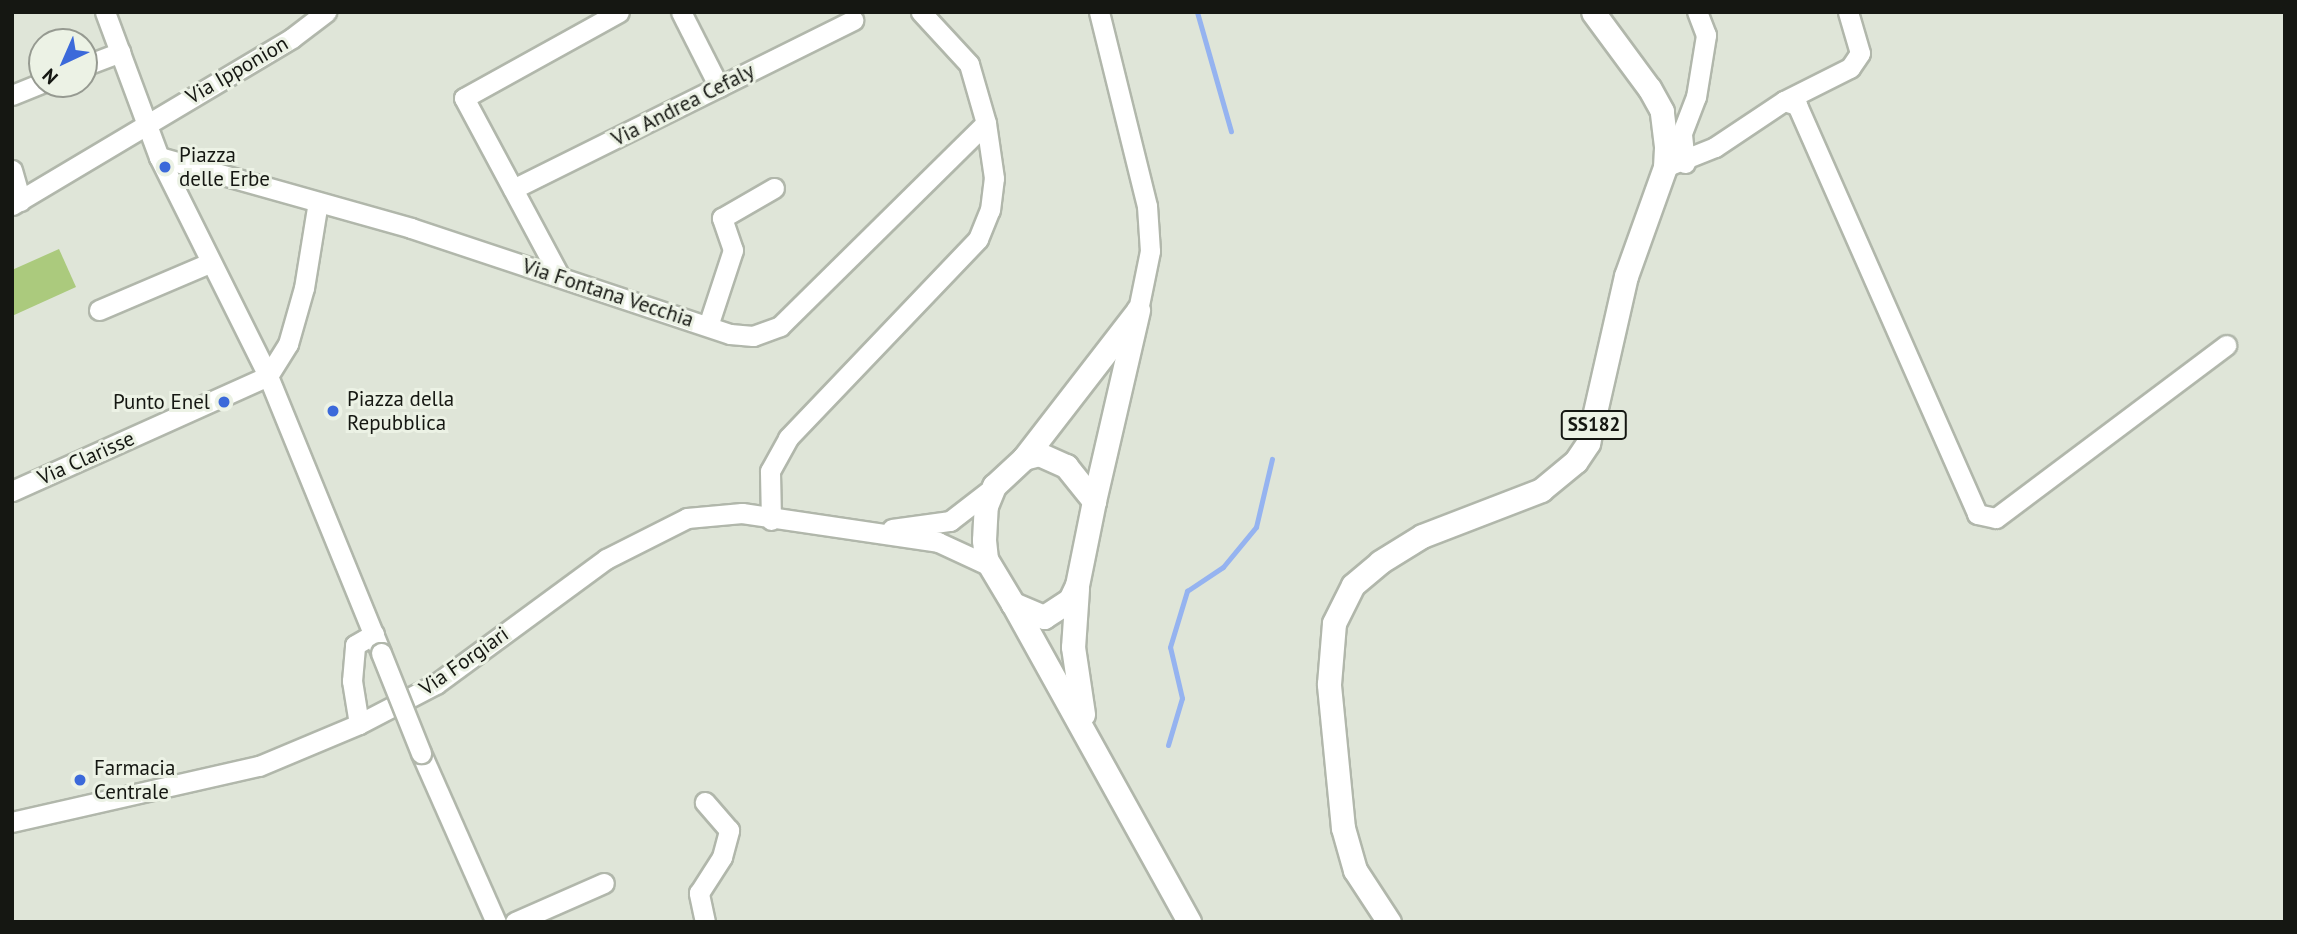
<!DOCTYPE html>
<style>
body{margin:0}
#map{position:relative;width:2297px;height:934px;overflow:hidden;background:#dfe5d8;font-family:"PT Sans",sans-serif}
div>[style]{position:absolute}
.green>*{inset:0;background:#abca7d}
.stream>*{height:5px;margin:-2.5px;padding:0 2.5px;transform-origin:2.5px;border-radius:2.5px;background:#95b3f0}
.roads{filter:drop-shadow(2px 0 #b1b7ab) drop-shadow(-2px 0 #b1b7ab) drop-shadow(0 2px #b1b7ab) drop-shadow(0 -2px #b1b7ab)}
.minor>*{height:19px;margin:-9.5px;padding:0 9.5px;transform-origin:9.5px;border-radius:9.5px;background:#fff}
.major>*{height:23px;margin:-11.5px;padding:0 11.5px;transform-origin:11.5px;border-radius:11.5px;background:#fff}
.bridges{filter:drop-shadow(2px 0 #b1b7ab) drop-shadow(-2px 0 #b1b7ab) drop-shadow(0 2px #b1b7ab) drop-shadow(0 -2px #b1b7ab)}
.minor-bridge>*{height:19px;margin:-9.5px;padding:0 9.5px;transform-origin:9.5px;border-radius:9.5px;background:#fff}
.dots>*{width:19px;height:19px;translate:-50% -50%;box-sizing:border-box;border:4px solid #ecf2e5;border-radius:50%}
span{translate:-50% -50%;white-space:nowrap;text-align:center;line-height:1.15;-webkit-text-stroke:6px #ecf2e5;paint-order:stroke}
.shield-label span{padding:2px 5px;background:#ecf2e5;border:2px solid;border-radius:5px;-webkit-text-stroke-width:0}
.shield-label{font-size:19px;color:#151712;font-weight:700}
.street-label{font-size:21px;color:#151712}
.poi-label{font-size:21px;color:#151712}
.left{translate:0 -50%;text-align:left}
.right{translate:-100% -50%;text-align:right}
.frame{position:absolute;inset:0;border:14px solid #151712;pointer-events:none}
.north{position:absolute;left:28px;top:28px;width:70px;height:70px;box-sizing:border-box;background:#ecf2e5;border:2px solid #969a91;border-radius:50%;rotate:224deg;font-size:19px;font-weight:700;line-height:28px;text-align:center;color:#151712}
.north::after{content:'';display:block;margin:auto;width:24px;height:32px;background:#3b69da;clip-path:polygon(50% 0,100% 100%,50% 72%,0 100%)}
</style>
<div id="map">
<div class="green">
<div style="clip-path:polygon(59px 249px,76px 287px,12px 316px,12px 270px)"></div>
</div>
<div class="stream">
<div style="left:1197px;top:12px;width:124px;rotate:74.1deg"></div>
<div style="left:1168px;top:745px;width:49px;rotate:-73.4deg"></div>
<div style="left:1182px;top:698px;width:52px;rotate:-103.2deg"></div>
<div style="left:1170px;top:647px;width:59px;rotate:-73.1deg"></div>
<div style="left:1187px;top:591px;width:43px;rotate:-33.7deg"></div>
<div style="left:1223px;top:567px;width:52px;rotate:-50.5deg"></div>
<div style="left:1256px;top:527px;width:70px;rotate:-76.8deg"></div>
</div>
<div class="roads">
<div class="minor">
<div style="left:105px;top:12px;width:155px;rotate:69.6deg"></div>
<div style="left:159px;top:157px;width:245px;rotate:63.5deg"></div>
<div style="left:268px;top:376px;width:299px;rotate:67.8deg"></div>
<div style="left:681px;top:12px;width:84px;rotate:63.1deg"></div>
<div style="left:1099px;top:12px;width:200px;rotate:76.1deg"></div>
<div style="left:1147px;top:206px;width:45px;rotate:86.2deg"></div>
<div style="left:1150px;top:251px;width:60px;rotate:101.5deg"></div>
<div style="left:84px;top:66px;width:39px;rotate:-21deg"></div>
<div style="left:12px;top:95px;width:32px;rotate:-22deg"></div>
<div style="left:1784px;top:101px;width:74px;rotate:-26.6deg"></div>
<div style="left:1850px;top:68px;width:18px;rotate:-56deg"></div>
<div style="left:1860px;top:53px;width:43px;rotate:-106.3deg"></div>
<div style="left:159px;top:157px;width:262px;rotate:15.7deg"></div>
<div style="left:411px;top:228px;width:336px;rotate:18.4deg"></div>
<div style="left:730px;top:334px;width:23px;rotate:5deg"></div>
<div style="left:753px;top:336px;width:29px;rotate:-20deg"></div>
<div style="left:780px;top:326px;width:289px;rotate:-44.6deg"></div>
<div style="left:1685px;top:163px;width:30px;rotate:-96deg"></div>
<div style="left:1682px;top:133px;width:39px;rotate:-69deg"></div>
<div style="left:1696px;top:97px;width:63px;rotate:-80.8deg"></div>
<div style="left:1706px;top:35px;width:25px;rotate:-111deg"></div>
<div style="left:1665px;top:167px;width:54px;rotate:-21.8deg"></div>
<div style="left:1715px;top:147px;width:83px;rotate:-33.7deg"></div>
<div style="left:1784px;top:101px;width:14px;rotate:17deg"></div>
<div style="left:1797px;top:105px;width:447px;rotate:66.2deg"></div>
<div style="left:1977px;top:514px;width:19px;rotate:12deg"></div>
<div style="left:1996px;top:518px;width:288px;rotate:-36.9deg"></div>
<div style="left:12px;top:170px;width:32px;rotate:74deg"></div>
<div style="left:513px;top:189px;width:380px;rotate:-26.4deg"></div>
<div style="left:12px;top:205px;width:326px;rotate:-30.8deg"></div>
<div style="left:292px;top:38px;width:43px;rotate:-37.4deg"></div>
<div style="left:560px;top:277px;width:203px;rotate:-118.2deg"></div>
<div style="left:464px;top:98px;width:177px;rotate:-29deg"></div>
<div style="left:99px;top:310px;width:120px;rotate:-23.1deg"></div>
<div style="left:708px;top:326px;width:80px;rotate:-71.8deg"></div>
<div style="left:733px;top:250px;width:34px;rotate:-109deg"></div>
<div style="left:722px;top:218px;width:60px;rotate:-30deg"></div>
<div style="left:12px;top:491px;width:281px;rotate:-24.2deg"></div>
<div style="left:268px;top:376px;width:38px;rotate:-58deg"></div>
<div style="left:288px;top:344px;width:58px;rotate:-74.1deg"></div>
<div style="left:304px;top:288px;width:87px;rotate:-80.8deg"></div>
<div style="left:771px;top:520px;width:49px;rotate:-91.2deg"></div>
<div style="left:770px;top:471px;width:38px;rotate:-61deg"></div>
<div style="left:788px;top:438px;width:275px;rotate:-46.3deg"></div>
<div style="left:978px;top:239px;width:31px;rotate:-68deg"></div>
<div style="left:990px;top:210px;width:32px;rotate:-83deg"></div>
<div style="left:994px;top:178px;width:56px;rotate:-98.3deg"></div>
<div style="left:986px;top:123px;width:61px;rotate:-106.1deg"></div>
<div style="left:969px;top:64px;width:71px;rotate:-132.7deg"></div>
<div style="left:892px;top:529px;width:59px;rotate:-7.9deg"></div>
<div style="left:950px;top:521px;width:56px;rotate:-37.7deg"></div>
<div style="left:359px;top:724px;width:44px;rotate:-99.2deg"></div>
<div style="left:352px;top:681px;width:36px;rotate:-85deg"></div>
<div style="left:355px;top:645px;width:22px;rotate:-30deg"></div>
<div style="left:421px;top:753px;width:185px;rotate:66.1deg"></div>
<div style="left:12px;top:822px;width:253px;rotate:-12.8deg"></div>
<div style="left:259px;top:766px;width:108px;rotate:-22.8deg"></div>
<div style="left:359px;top:724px;width:87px;rotate:-27.5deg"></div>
<div style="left:436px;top:684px;width:211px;rotate:-36.3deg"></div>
<div style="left:606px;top:559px;width:91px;rotate:-26.8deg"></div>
<div style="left:687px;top:518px;width:55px;rotate:-5.2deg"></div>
<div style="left:742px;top:513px;width:198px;rotate:8.4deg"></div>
<div style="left:938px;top:542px;width:57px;rotate:24.8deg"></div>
<div style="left:515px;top:922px;width:97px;rotate:-23.7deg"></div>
<div style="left:705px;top:922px;width:30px;rotate:-102deg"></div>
<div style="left:699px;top:893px;width:43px;rotate:-57.4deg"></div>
<div style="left:722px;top:857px;width:28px;rotate:-75deg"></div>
<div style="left:729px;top:830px;width:37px;rotate:-131deg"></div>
</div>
<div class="major">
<div style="left:1039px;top:454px;width:30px;rotate:24deg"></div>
<div style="left:1066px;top:466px;width:45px;rotate:51.3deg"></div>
<div style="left:1094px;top:501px;width:86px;rotate:101.4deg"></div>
<div style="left:1077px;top:585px;width:17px;rotate:115deg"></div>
<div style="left:1070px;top:600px;width:31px;rotate:147deg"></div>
<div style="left:1044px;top:617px;width:34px;rotate:-157deg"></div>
<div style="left:1013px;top:604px;width:52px;rotate:-121deg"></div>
<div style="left:986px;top:559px;width:19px;rotate:-96deg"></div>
<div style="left:984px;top:540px;width:34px;rotate:-87deg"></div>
<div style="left:986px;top:506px;width:22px;rotate:-68deg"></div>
<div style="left:994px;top:486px;width:41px;rotate:-43deg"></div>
<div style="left:1024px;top:458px;width:16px;rotate:-15deg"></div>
<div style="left:1024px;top:458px;width:183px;rotate:-52.3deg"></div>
<div style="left:1094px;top:501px;width:196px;rotate:-77deg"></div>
<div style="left:1077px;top:589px;width:58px;rotate:93.9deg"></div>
<div style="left:1073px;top:647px;width:68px;rotate:81.5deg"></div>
<div style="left:1013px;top:604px;width:363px;rotate:61deg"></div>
<div style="left:1389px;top:922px;width:62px;rotate:-123.2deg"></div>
<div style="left:1355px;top:870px;width:44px;rotate:-105.9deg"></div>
<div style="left:1343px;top:828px;width:145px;rotate:-95.6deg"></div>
<div style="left:1329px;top:684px;width:61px;rotate:-85.3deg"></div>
<div style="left:1334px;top:623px;width:42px;rotate:-63.4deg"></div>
<div style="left:1353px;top:585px;width:35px;rotate:-40deg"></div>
<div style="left:1380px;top:562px;width:49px;rotate:-31.8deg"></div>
<div style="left:1422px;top:536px;width:128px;rotate:-21.1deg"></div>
<div style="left:1541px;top:490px;width:45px;rotate:-39.6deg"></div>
<div style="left:1576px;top:461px;width:22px;rotate:-56deg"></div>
<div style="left:1588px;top:443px;width:171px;rotate:-77.2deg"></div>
<div style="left:1626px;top:276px;width:116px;rotate:-70.3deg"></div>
<div style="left:1665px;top:167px;width:21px;rotate:-87deg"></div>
<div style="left:1666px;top:146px;width:35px;rotate:-97deg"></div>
<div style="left:1662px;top:111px;width:26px;rotate:-119deg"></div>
<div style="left:1649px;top:88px;width:94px;rotate:-126.4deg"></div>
</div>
</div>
<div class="bridges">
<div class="minor-bridge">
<div style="left:381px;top:653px;width:108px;rotate:68.2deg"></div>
</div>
</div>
<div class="dots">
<div style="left:165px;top:167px;background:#3b69da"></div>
<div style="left:224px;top:402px;background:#3b69da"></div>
<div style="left:333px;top:411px;background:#3b69da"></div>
<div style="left:80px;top:780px;background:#3b69da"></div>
</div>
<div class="shield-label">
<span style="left:1594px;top:425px">SS182</span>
</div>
<div class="street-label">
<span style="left:237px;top:70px;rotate:-30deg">Via Ipponion</span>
<span style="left:683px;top:105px;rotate:-27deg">Via Andrea Cefaly</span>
<span style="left:608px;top:293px;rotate:18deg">Via Fontana Vecchia</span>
<span style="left:86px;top:458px;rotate:-24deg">Via Clarisse</span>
<span style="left:464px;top:661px;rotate:-35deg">Via Forgiari</span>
</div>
<div class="poi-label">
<span class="left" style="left:179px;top:167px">Piazza<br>delle Erbe</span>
<span class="left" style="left:347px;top:411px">Piazza della<br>Repubblica</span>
<span class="right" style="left:210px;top:402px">Punto Enel</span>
<span class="left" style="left:94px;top:780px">Farmacia<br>Centrale</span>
</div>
<div class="frame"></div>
<div class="north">N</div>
</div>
